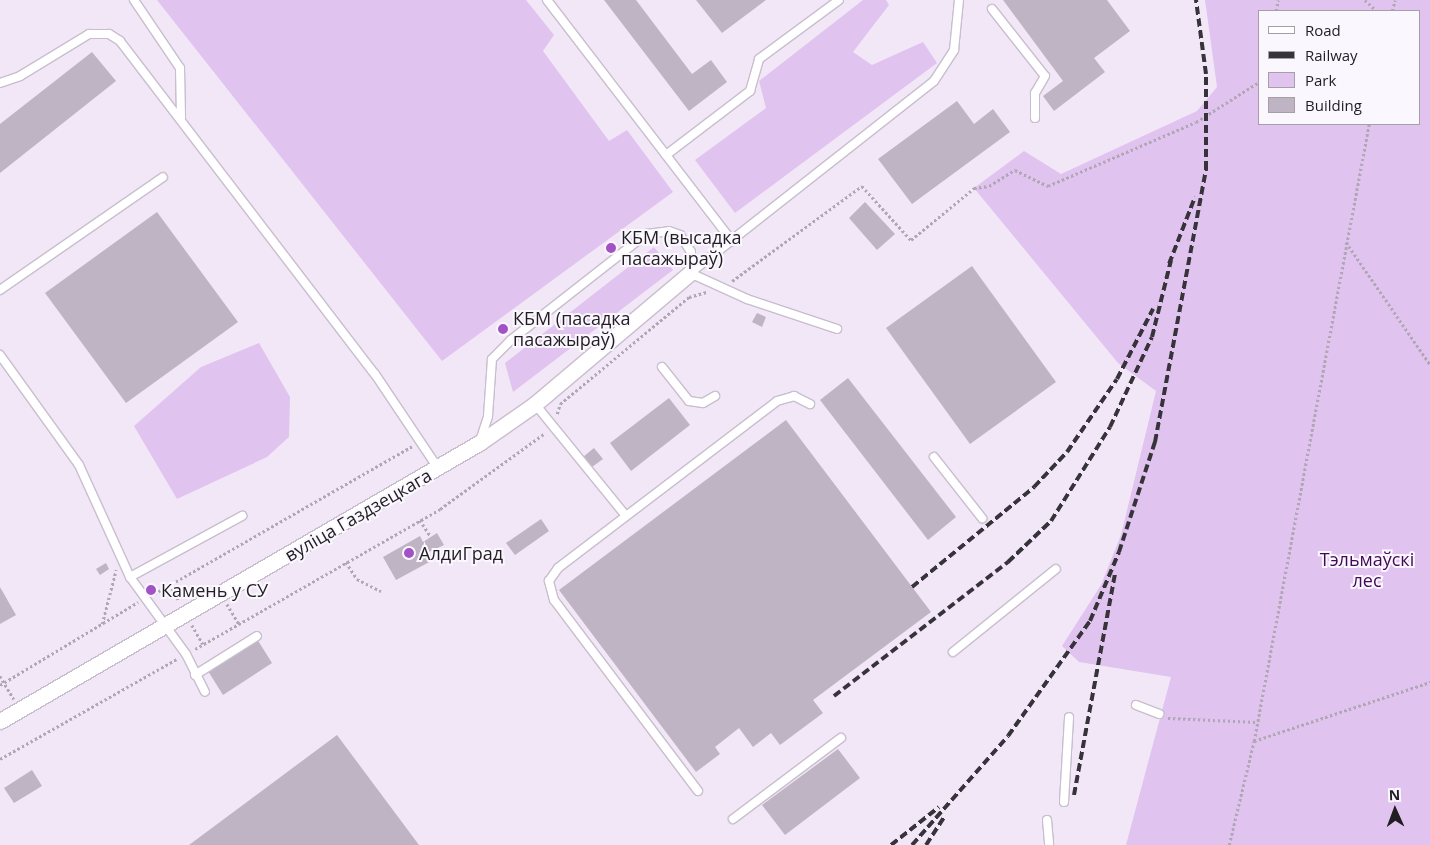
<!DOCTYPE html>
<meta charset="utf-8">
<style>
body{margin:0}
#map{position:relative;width:1430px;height:845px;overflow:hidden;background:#f2e7f7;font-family:"Open Sans",sans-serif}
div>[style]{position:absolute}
.green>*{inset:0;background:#e0c3ef}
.building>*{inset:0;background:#beb4c3}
.path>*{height:2.5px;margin-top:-1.25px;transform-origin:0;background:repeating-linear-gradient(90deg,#b0a7b4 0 2.5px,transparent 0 5px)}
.roads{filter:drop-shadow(1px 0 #c8bece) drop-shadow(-1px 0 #c8bece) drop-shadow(0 1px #c8bece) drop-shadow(0 -1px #c8bece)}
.lane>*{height:8px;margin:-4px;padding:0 4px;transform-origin:4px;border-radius:4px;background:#fff}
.street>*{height:15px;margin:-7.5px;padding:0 7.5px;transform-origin:7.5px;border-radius:7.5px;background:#fff}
.rail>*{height:4px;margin-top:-2px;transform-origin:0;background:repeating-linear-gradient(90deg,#37333a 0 8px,transparent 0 12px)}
.dots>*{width:14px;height:14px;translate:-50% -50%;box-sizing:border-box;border:2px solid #fbf7fe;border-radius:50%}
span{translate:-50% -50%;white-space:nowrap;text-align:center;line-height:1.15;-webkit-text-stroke:4px #fbf7fe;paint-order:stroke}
.poi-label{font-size:18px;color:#211d23}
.left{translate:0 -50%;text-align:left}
.street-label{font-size:18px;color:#211d23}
.park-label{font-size:18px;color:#410957}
.legend{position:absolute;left:1258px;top:10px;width:162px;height:115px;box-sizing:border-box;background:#fbf7fe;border:1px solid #a4a0a6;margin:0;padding:6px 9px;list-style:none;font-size:15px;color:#211d23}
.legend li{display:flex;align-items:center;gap:10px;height:25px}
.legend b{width:25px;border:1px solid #a4a0a6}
.north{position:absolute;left:1370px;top:785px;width:50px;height:50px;-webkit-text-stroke:4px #fbf7fe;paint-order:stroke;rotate:358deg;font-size:14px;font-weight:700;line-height:20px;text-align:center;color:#211d23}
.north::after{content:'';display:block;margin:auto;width:18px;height:22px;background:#211d23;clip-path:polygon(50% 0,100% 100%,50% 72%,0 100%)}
</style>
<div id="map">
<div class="green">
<div style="clip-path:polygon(157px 0,526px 0,554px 35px,543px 51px,609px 141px,627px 130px,673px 192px,442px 361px)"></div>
<div style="clip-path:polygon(863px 0,886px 0,889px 5px,853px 52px,872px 65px,923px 42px,937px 63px,735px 213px,695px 160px,766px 108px,759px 81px)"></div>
<div style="clip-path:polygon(evenodd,1205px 0,1430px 0,1430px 845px,1126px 845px,1171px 677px,1079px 662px,1062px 646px,1101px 585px,1121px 535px,1156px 391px,1118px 363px,974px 188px,1024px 151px,1061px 174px,1197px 111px,1217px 87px,1205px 0,1259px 11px,1419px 11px,1419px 124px,1259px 124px,1259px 11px)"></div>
<div style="clip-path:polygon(654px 247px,673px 270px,513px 392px,505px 363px)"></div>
<div style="clip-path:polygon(259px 343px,290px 397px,289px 437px,267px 457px,177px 499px,134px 426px,201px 367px)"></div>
</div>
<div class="building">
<div style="clip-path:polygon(604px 0,636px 0,692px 74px,711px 60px,727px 82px,689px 111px)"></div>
<div style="clip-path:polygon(696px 0,766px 0,722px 33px)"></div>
<div style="clip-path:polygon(1003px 0,1107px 0,1130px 31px,1094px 58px,1105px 72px,1054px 111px,1043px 96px,1063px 81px)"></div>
<div style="clip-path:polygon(92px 52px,116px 81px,0 173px,0 124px)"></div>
<div style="clip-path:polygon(957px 101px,974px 124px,993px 109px,1010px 132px,912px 204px,878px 159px)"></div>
<div style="clip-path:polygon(865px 202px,895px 234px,877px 250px,849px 218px)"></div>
<div style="clip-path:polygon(157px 212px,238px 322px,126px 403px,45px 293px)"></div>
<div style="clip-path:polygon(972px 266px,1056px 382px,970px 444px,886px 328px)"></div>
<div style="clip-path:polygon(757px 313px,766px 317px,762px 327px,752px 322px)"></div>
<div style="clip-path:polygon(848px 378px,956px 517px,928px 540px,820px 400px)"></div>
<div style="clip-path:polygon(669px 398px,690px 425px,631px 471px,610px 443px)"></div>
<div style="clip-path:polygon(786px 420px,931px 612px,813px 700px,823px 713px,780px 745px,771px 733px,753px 747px,739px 728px,715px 747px,720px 754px,696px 772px,559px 590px)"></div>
<div style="clip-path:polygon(594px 448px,603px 459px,592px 467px,583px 457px)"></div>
<div style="clip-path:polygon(541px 519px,549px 531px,515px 555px,506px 543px)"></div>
<div style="clip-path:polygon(437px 533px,444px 545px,429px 552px,433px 560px,396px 580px,383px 557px,420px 536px,423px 542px)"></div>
<div style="clip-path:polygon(106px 563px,109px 569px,100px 575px,96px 569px)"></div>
<div style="clip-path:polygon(0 587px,16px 615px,0 624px)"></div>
<div style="clip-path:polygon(257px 639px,272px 663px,223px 695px,208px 671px)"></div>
<div style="clip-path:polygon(337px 735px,419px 845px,189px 845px)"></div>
<div style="clip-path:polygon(838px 749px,860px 778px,785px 835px,762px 805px)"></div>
<div style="clip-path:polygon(32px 770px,42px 786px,14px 803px,4px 788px)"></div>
</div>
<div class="path">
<div style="left:1365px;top:0;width:16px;rotate:43deg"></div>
<div style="left:1276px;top:11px;width:11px;rotate:-80deg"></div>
<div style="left:1392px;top:11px;width:11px;rotate:-75deg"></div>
<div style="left:1346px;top:242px;width:148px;rotate:55.5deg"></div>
<div style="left:732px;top:281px;width:161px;rotate:-36.2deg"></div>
<div style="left:862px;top:186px;width:73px;rotate:47.8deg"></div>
<div style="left:911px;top:240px;width:82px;rotate:-39.5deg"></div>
<div style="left:974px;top:188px;width:15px;rotate:-8deg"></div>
<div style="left:989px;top:186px;width:31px;rotate:-32deg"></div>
<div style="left:1015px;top:170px;width:37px;rotate:26deg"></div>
<div style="left:1048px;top:186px;width:161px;rotate:-23.4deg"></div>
<div style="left:1196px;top:122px;width:75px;rotate:-32.4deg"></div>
<div style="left:557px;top:414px;width:10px;rotate:-73deg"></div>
<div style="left:560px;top:404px;width:168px;rotate:-39.7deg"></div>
<div style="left:689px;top:297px;width:19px;rotate:-16deg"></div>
<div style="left:420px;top:520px;width:20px;rotate:57deg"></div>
<div style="left:346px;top:562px;width:20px;rotate:57deg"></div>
<div style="left:357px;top:579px;width:27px;rotate:27deg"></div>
<div style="left:170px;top:584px;width:19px;rotate:62deg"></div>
<div style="left:154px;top:594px;width:297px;rotate:-29.8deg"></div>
<div style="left:227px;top:604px;width:23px;rotate:59deg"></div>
<div style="left:102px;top:624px;width:56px;rotate:-75.5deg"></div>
<div style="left:192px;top:625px;width:22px;rotate:60deg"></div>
<div style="left:195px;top:649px;width:282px;rotate:-29.7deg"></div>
<div style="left:440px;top:509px;width:130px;rotate:-35.9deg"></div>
<div style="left:0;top:676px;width:27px;rotate:59deg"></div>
<div style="left:0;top:685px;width:161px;rotate:-31deg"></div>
<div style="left:1168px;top:718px;width:89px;rotate:2.6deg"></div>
<div style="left:1254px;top:741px;width:186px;rotate:-18.5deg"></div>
<div style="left:0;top:759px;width:203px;rotate:-29.5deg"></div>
<div style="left:1229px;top:845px;width:107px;rotate:-76.5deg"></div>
<div style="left:1254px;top:741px;width:628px;rotate:-79.44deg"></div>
</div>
<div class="roads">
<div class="lane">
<div style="left:134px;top:0;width:82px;rotate:55.9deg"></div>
<div style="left:180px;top:68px;width:49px;rotate:88.8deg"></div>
<div style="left:547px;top:0;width:304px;rotate:52.5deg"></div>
<div style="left:992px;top:9px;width:85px;rotate:51.7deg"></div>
<div style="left:1045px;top:76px;width:20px;rotate:120deg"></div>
<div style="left:1035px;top:93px;width:25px;rotate:90deg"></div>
<div style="left:0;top:83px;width:21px;rotate:-19deg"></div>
<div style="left:20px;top:76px;width:81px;rotate:-31.3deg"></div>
<div style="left:89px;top:34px;width:20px"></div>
<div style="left:109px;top:34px;width:13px;rotate:32deg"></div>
<div style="left:120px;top:41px;width:419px;rotate:52.6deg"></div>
<div style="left:375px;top:374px;width:113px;rotate:56.2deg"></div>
<div style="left:666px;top:155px;width:106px;rotate:-37.3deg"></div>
<div style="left:750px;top:91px;width:33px;rotate:-74deg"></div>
<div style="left:759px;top:59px;width:99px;rotate:-36.4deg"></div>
<div style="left:690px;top:273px;width:310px;rotate:-38.2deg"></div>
<div style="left:934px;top:81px;width:37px;rotate:-57deg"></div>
<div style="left:954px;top:50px;width:50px;rotate:-84.3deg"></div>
<div style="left:690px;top:273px;width:63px;rotate:24.5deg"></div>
<div style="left:747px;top:299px;width:95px;rotate:18.4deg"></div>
<div style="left:0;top:290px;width:198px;rotate:-34.7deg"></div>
<div style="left:0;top:355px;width:135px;rotate:54.3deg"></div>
<div style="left:79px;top:465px;width:123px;rotate:65.5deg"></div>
<div style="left:130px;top:577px;width:95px;rotate:54deg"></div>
<div style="left:186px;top:654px;width:42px;rotate:63.4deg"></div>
<div style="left:662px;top:367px;width:43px;rotate:51.5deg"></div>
<div style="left:689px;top:401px;width:14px;rotate:8deg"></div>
<div style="left:703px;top:403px;width:14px;rotate:-30deg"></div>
<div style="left:535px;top:404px;width:144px;rotate:50.9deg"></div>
<div style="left:481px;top:438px;width:23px;rotate:-72deg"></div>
<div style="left:488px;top:416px;width:57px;rotate:-86deg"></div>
<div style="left:492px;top:359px;width:27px;rotate:-45deg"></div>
<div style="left:511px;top:340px;width:172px;rotate:-38.1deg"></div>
<div style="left:646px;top:234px;width:23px;rotate:-7deg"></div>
<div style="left:669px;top:231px;width:12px;rotate:20deg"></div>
<div style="left:680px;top:235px;width:20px;rotate:57deg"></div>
<div style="left:691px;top:252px;width:21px;rotate:93deg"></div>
<div style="left:934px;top:457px;width:78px;rotate:51.8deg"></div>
<div style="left:130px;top:577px;width:128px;rotate:-28.6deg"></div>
<div style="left:953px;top:652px;width:132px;rotate:-38.9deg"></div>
<div style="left:195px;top:675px;width:73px;rotate:-32.2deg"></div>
<div style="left:1136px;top:705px;width:25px;rotate:21deg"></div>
<div style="left:698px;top:791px;width:239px;rotate:-127deg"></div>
<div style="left:554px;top:600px;width:20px;rotate:-105deg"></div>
<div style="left:549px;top:581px;width:16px;rotate:-55deg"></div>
<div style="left:558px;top:568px;width:275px;rotate:-37.3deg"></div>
<div style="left:777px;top:401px;width:18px;rotate:-16deg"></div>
<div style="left:794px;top:396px;width:18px;rotate:27deg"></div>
<div style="left:1064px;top:802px;width:85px;rotate:-86.6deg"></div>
<div style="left:733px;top:819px;width:135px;rotate:-36.9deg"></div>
<div style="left:1047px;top:820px;width:25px;rotate:85deg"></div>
</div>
<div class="street">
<div style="left:0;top:721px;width:554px;rotate:-30.13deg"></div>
<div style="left:479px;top:443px;width:68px;rotate:-34.9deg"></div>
<div style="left:535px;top:404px;width:203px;rotate:-40.2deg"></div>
</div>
</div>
<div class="rail">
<div style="left:1169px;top:264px;width:72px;rotate:-68.8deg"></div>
<div style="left:912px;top:587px;width:158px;rotate:-39.3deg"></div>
<div style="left:1034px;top:487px;width:48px;rotate:-46.7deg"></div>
<div style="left:1067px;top:452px;width:88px;rotate:-55.6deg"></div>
<div style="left:1117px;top:379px;width:79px;rotate:-62.8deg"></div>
<div style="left:834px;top:696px;width:220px;rotate:-37.6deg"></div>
<div style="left:1008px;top:562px;width:59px;rotate:-43.6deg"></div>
<div style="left:1051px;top:521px;width:111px;rotate:-57.9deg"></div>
<div style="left:1110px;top:427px;width:99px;rotate:-65deg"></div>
<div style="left:1152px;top:337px;width:79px;rotate:-76.1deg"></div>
<div style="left:1074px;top:795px;width:225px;rotate:-79.5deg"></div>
<div style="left:891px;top:845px;width:61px;rotate:-38.4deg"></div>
<div style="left:912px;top:845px;width:145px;rotate:-48.6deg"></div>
<div style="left:1008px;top:736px;width:141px;rotate:-54.5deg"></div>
<div style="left:1090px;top:621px;width:75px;rotate:-67.2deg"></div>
<div style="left:1119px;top:552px;width:116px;rotate:-71.9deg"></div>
<div style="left:1155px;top:442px;width:278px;rotate:-79.4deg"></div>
<div style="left:1206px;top:169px;width:95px;rotate:-90deg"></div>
<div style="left:1206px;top:74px;width:75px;rotate:-97.7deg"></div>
<div style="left:926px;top:845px;width:33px;rotate:-57deg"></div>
</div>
<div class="dots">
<div style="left:611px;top:248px;background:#a153c5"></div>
<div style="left:503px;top:329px;background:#a153c5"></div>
<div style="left:409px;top:553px;background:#a153c5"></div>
<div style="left:151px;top:590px;background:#a153c5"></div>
</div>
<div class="poi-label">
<span class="left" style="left:621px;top:248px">КБМ (высадка<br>пасажыраў)</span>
<span class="left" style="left:513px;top:329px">КБМ (пасадка<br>пасажыраў)</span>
<span class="left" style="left:419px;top:553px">АлдиГрад</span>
<span class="left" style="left:161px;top:590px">Камень у СУ</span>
</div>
<div class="street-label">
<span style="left:358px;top:515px;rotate:-30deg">вуліца Газдзецкага</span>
</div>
<div class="park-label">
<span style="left:1367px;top:570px">Тэльмаўскі<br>лес</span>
</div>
<ul class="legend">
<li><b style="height:6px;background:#fff"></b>Road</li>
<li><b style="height:6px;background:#37333a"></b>Railway</li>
<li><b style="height:14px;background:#e0c3ef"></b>Park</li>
<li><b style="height:14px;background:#beb4c3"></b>Building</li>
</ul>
<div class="north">N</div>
</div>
